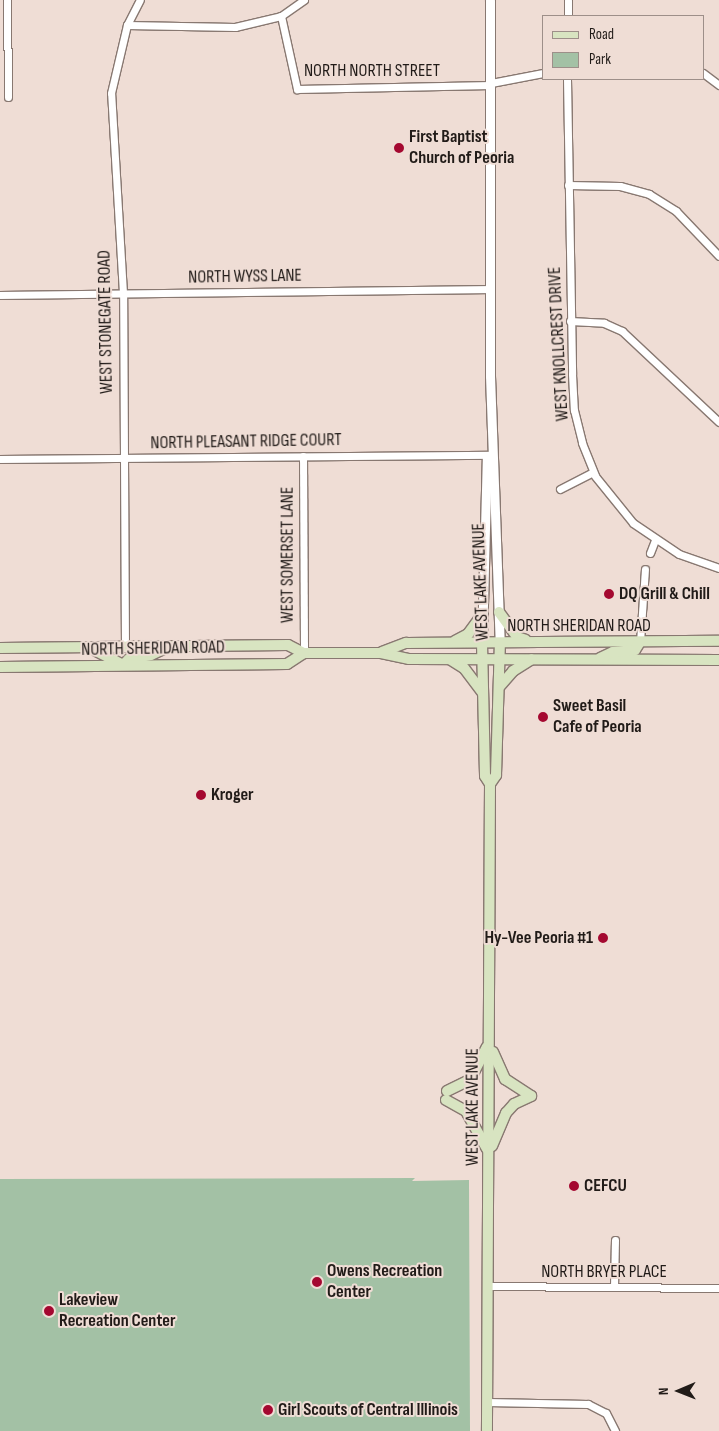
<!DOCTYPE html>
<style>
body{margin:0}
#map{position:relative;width:719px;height:1431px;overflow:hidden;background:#efddd5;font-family:"Sofia Sans Condensed",sans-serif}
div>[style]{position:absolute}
.green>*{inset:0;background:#a3c1a5}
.roads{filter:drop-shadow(1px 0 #887871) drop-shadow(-1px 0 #887871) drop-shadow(0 1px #887871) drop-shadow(0 -1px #887871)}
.minor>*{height:7px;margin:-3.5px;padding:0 3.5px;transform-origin:3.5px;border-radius:3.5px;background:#fff}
.tertiary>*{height:9px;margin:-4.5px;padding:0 4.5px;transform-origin:4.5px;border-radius:4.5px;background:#fff}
.secondary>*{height:10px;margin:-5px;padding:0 5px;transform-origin:5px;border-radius:5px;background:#d8e4c1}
.dots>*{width:14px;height:14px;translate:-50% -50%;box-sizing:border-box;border:2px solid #efddd5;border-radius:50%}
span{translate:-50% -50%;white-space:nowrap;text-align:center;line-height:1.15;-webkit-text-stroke:4px #efddd5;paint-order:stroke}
.street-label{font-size:18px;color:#211b18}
.poi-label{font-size:18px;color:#211b18;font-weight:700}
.left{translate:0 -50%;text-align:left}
.right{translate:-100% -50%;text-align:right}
.legend{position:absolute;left:542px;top:15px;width:162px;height:65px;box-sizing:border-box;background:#efddd5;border:1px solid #9d8f89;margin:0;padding:6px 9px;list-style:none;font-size:15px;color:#211b18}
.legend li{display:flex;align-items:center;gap:10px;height:25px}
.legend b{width:25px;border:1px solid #9d8f89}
.north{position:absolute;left:654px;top:1366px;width:50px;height:50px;-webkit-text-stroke:4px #efddd5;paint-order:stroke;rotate:269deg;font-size:14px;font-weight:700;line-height:20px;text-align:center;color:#211b18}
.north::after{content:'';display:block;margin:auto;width:18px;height:22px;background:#211b18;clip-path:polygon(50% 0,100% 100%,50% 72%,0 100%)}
</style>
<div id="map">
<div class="green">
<div style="clip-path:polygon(415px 1178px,412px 1181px,469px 1180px,470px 1431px,0 1431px,0 1179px)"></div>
</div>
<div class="roads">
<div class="minor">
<div style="left:7px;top:0;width:97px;rotate:89.4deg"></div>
<div style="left:281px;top:16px;width:75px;rotate:77.6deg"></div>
<div style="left:297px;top:89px;width:194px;rotate:-1.2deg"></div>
<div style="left:568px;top:16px;width:16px;rotate:-90deg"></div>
<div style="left:127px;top:25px;width:108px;rotate:1.1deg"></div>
<div style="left:235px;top:27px;width:47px;rotate:-13.4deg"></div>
<div style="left:281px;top:16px;width:28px;rotate:-35deg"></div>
<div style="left:703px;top:73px;width:20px;rotate:37deg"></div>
<div style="left:567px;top:79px;width:295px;rotate:89deg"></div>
<div style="left:572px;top:374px;width:36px;rotate:87deg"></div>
<div style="left:574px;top:410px;width:34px;rotate:76deg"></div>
<div style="left:582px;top:443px;width:35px;rotate:68deg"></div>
<div style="left:595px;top:476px;width:60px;rotate:51deg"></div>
<div style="left:633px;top:523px;width:55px;rotate:34deg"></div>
<div style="left:679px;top:554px;width:42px;rotate:19.3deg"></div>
<div style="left:491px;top:83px;width:53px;rotate:-10.9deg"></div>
<div style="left:568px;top:185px;width:52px;rotate:1.1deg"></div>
<div style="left:620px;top:186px;width:30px;rotate:15deg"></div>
<div style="left:649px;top:194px;width:32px;rotate:32deg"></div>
<div style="left:676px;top:211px;width:62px;rotate:46.3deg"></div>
<div style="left:0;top:295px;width:490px;rotate:-0.7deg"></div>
<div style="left:570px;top:321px;width:34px;rotate:3deg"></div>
<div style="left:604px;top:323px;width:20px;rotate:24deg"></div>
<div style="left:622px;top:331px;width:133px;rotate:43.2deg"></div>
<div style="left:303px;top:456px;width:197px;rotate:89.7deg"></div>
<div style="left:0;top:459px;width:492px;rotate:-0.5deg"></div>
<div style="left:560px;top:489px;width:37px;rotate:-27deg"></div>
<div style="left:650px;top:553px;width:14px;rotate:-69deg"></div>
<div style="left:640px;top:642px;width:73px;rotate:-86.1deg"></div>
<div style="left:125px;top:648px;width:355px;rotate:-90.3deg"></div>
<div style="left:123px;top:293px;width:200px;rotate:-93.4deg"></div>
<div style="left:111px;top:93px;width:70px;rotate:-76.8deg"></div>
<div style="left:127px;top:25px;width:28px;rotate:-63deg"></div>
<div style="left:488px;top:1286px;width:231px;rotate:0.5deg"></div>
<div style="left:614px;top:1287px;width:47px;rotate:-88.8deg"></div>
<div style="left:487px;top:1402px;width:101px;rotate:1.1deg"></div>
<div style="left:588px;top:1404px;width:20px;rotate:27deg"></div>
<div style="left:606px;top:1413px;width:20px;rotate:63deg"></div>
</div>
<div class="tertiary">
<div style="left:490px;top:0;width:376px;rotate:90deg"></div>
<div style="left:490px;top:376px;width:267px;rotate:87.9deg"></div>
<div style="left:482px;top:643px;width:187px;rotate:-88.5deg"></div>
</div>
<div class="secondary">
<div style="left:499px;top:612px;width:31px;rotate:54deg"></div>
<div style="left:517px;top:637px;width:9px;rotate:18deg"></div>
<div style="left:455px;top:641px;width:15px;rotate:-28deg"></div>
<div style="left:468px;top:634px;width:24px;rotate:-54deg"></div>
<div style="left:482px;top:643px;width:133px;rotate:88.7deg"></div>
<div style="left:485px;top:776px;width:9px;rotate:58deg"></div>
<div style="left:490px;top:784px;width:647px;rotate:90.27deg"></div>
<div style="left:0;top:648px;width:288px;rotate:-0.6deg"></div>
<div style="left:288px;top:645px;width:18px;rotate:27deg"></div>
<div style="left:304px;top:653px;width:77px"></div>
<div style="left:381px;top:653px;width:29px;rotate:12deg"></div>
<div style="left:409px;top:659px;width:310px;rotate:0.2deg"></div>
<div style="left:96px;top:651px;width:30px;rotate:27deg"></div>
<div style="left:123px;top:665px;width:8px;rotate:-45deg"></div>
<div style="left:129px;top:659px;width:22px;rotate:-10deg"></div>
<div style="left:151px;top:655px;width:17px;rotate:-25deg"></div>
<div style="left:382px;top:652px;width:26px;rotate:-21deg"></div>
<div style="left:406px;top:643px;width:313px;rotate:-0.4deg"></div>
<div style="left:600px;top:658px;width:14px;rotate:-25deg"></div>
<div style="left:613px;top:652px;width:22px;rotate:-5deg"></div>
<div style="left:635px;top:650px;width:9px;rotate:-58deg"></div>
<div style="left:451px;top:660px;width:15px;rotate:32deg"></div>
<div style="left:464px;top:668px;width:31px;rotate:53deg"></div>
<div style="left:0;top:667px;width:287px;rotate:-0.6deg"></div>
<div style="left:287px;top:664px;width:20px;rotate:-33deg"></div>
<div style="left:500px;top:686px;width:20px;rotate:-49deg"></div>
<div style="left:513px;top:671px;width:22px;rotate:-32deg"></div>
<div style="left:490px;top:784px;width:11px;rotate:-56deg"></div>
<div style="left:496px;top:775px;width:132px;rotate:-88.3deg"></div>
<div style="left:493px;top:1052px;width:30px;rotate:66deg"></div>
<div style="left:505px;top:1079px;width:31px;rotate:33deg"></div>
<div style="left:447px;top:1091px;width:25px;rotate:-26deg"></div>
<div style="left:470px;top:1080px;width:37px;rotate:-63deg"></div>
<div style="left:446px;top:1100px;width:23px;rotate:29deg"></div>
<div style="left:466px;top:1111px;width:43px;rotate:61.1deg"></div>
<div style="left:492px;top:1146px;width:36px;rotate:-67deg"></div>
<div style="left:506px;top:1113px;width:12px;rotate:-48deg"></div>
<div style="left:514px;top:1104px;width:19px;rotate:-25deg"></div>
</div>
</div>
<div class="dots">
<div style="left:399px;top:148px;background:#a40830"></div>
<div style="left:609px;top:594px;background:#a40830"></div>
<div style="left:543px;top:717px;background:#a40830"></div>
<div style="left:201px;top:795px;background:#a40830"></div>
<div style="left:603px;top:938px;background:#a40830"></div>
<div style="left:574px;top:1186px;background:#a40830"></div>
<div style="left:317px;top:1282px;background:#a40830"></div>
<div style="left:49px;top:1311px;background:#a40830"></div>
<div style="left:268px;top:1410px;background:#a40830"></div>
</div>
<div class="street-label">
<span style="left:372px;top:71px">NORTH NORTH STREET</span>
<span style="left:245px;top:277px;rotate:-1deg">NORTH WYSS LANE</span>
<span style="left:106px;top:322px;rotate:-91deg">WEST STONEGATE ROAD</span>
<span style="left:559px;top:344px;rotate:-93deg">WEST KNOLLCREST DRIVE</span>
<span style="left:246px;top:442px;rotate:-1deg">NORTH PLEASANT RIDGE COURT</span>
<span style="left:288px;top:555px;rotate:-90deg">WEST SOMERSET LANE</span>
<span style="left:481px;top:582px;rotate:-92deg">WEST LAKE AVENUE</span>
<span style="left:579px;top:626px">NORTH SHERIDAN ROAD</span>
<span style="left:153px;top:649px;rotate:-1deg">NORTH SHERIDAN ROAD</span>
<span style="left:473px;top:1107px;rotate:-90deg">WEST LAKE AVENUE</span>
<span style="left:604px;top:1272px">NORTH BRYER PLACE</span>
</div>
<div class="poi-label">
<span class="left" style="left:409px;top:148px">First Baptist<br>Church of Peoria</span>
<span class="left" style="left:619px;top:594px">DQ Grill &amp; Chill</span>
<span class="left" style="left:553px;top:717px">Sweet Basil<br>Cafe of Peoria</span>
<span class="left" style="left:211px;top:795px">Kroger</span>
<span class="right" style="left:593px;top:938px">Hy-Vee Peoria #1</span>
<span class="left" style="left:584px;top:1186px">CEFCU</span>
<span class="left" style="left:327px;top:1282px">Owens Recreation<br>Center</span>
<span class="left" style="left:59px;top:1311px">Lakeview<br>Recreation Center</span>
<span class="left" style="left:278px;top:1410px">Girl Scouts of Central Illinois</span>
</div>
<ul class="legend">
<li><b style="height:6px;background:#d8e4c1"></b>Road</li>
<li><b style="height:14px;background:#a3c1a5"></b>Park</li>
</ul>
<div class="north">N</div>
</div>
